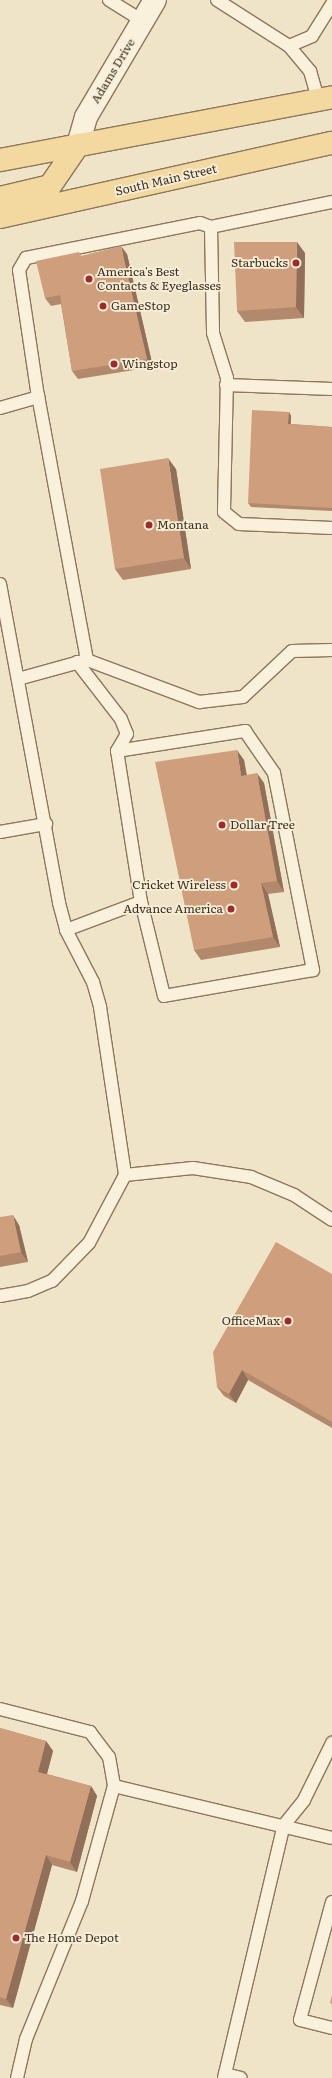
<!DOCTYPE html>
<style>
body{margin:0}
#map{position:relative;width:332px;height:2078px;overflow:hidden;background:#f0e4c8;font-family:Literata,serif}
div>[style]{position:absolute}
.roads{filter:drop-shadow(1px 0 #8d765c) drop-shadow(-1px 0 #8d765c) drop-shadow(0 1px #8d765c) drop-shadow(0 -1px #8d765c)}
.service>*{height:12px;margin:-6px;padding:0 6px;transform-origin:6px;border-radius:6px;background:#faf1dc}
.minor>*{height:22px;margin:-11px;padding:0 11px;transform-origin:11px;border-radius:11px;background:#faf1dc}
.primary>*{height:22px;margin:-11px;padding:0 11px;transform-origin:11px;border-radius:11px;background:#f3d9a0}
.wall>*{inset:0;background:#b2896c}
.shaded-wall>*{inset:0;background:#916f58}
.building>*{inset:0;background:#cf9f7d}
.dots>*{width:11px;height:11px;translate:-50% -50%;box-sizing:border-box;border:2px solid #f7eed8;border-radius:50%}
span{translate:-50% -50%;white-space:nowrap;text-align:center;line-height:1.15;-webkit-text-stroke:3.5px #f7eed8;paint-order:stroke}
.street-label{font-size:12px;color:#3d2e20}
.poi-label{font-size:12px;color:#3d2e20}
.right{translate:-100% -50%;text-align:right}
.left{translate:0 -50%;text-align:left}
</style>
<div id="map">
<div class="roads">
<div class="service">
<div style="left:109px;top:0;width:40px;rotate:32deg"></div>
<div style="left:217px;top:0;width:85px;rotate:32.6deg"></div>
<div style="left:289px;top:46px;width:33px;rotate:50deg"></div>
<div style="left:310px;top:71px;width:29px;rotate:74deg"></div>
<div style="left:289px;top:46px;width:25px;rotate:-23deg"></div>
<div style="left:312px;top:36px;width:38px;rotate:-58deg"></div>
<div style="left:211px;top:227px;width:124px;rotate:-11.7deg"></div>
<div style="left:226px;top:385px;width:106px;rotate:2.2deg"></div>
<div style="left:0;top:408px;width:40px;rotate:-16deg"></div>
<div style="left:38px;top:397px;width:128px;rotate:-98.5deg"></div>
<div style="left:19px;top:270px;width:14px;rotate:-60deg"></div>
<div style="left:26px;top:258px;width:177px;rotate:-11.4deg"></div>
<div style="left:200px;top:223px;width:12px;rotate:20deg"></div>
<div style="left:211px;top:227px;width:106px;rotate:88.9deg"></div>
<div style="left:213px;top:333px;width:47px;rotate:72.7deg"></div>
<div style="left:227px;top:378px;width:134px;rotate:91.3deg"></div>
<div style="left:224px;top:512px;width:19px;rotate:39deg"></div>
<div style="left:239px;top:524px;width:93px;rotate:2.5deg"></div>
<div style="left:0;top:584px;width:324px;rotate:79.5deg"></div>
<div style="left:59px;top:903px;width:28px;rotate:75deg"></div>
<div style="left:66px;top:930px;width:59px;rotate:62.6deg"></div>
<div style="left:93px;top:982px;width:26px;rotate:74deg"></div>
<div style="left:100px;top:1007px;width:170px;rotate:81.5deg"></div>
<div style="left:125px;top:1175px;width:68px;rotate:-5.9deg"></div>
<div style="left:193px;top:1168px;width:59px;rotate:8.8deg"></div>
<div style="left:251px;top:1177px;width:47px;rotate:22.7deg"></div>
<div style="left:294px;top:1195px;width:45px;rotate:33.3deg"></div>
<div style="left:87px;top:660px;width:120px;rotate:20.6deg"></div>
<div style="left:199px;top:702px;width:44px;rotate:-6.5deg"></div>
<div style="left:243px;top:697px;width:67px;rotate:-43.2deg"></div>
<div style="left:292px;top:651px;width:40px;rotate:-1.4deg"></div>
<div style="left:18px;top:679px;width:72px;rotate:-15.4deg"></div>
<div style="left:87px;top:660px;width:269px;rotate:-100.5deg"></div>
<div style="left:117px;top:751px;width:130px;rotate:-8.9deg"></div>
<div style="left:245px;top:731px;width:51px;rotate:55.4deg"></div>
<div style="left:274px;top:773px;width:201px;rotate:78.8deg"></div>
<div style="left:313px;top:970px;width:151px;rotate:170.1deg"></div>
<div style="left:164px;top:996px;width:97px;rotate:-103.7deg"></div>
<div style="left:0;top:832px;width:47px;rotate:-9.9deg"></div>
<div style="left:66px;top:930px;width:80px;rotate:-20.5deg"></div>
<div style="left:141px;top:902px;width:153px;rotate:-99deg"></div>
<div style="left:117px;top:751px;width:20px;rotate:-60deg"></div>
<div style="left:127px;top:734px;width:16px;rotate:-112deg"></div>
<div style="left:121px;top:719px;width:72px;rotate:-127.7deg"></div>
<div style="left:0;top:1296px;width:28px;rotate:-10deg"></div>
<div style="left:28px;top:1291px;width:26px;rotate:-23deg"></div>
<div style="left:52px;top:1281px;width:53px;rotate:-45.8deg"></div>
<div style="left:89px;top:1243px;width:77px;rotate:-62.1deg"></div>
<div style="left:0;top:1709px;width:93px;rotate:14.3deg"></div>
<div style="left:90px;top:1732px;width:31px;rotate:53deg"></div>
<div style="left:109px;top:1757px;width:29px;rotate:80deg"></div>
<div style="left:332px;top:1902px;width:122px;rotate:105.2deg"></div>
<div style="left:300px;top:2020px;width:33px;rotate:14deg"></div>
<div style="left:225px;top:2074px;width:16px;rotate:14deg"></div>
<div style="left:17px;top:2078px;width:40px;rotate:-77deg"></div>
<div style="left:26px;top:2039px;width:149px;rotate:-67.9deg"></div>
<div style="left:82px;top:1901px;width:119px;rotate:-74.5deg"></div>
<div style="left:114px;top:1786px;width:224px;rotate:13.4deg"></div>
<div style="left:224px;top:2078px;width:260px;rotate:-76.7deg"></div>
<div style="left:284px;top:1825px;width:32px;rotate:-51deg"></div>
<div style="left:304px;top:1800px;width:64px;rotate:-63.8deg"></div>
</div>
<div class="minor">
<div style="left:78px;top:145px;width:29px;rotate:-74deg"></div>
<div style="left:86px;top:117px;width:136px;rotate:-59.5deg"></div>
</div>
<div class="primary">
<div style="left:0;top:160px;width:338px;rotate:-10.7deg"></div>
<div style="left:0;top:198px;width:51px;rotate:-13.5deg"></div>
<div style="left:50px;top:186px;width:50px;rotate:-55.7deg"></div>
<div style="left:0;top:217px;width:340px;rotate:-12.6deg"></div>
</div>
</div>
<div class="wall">
<div style="clip-path:polygon(305px 253px,304px 318px,245px 322px,237px 311px)"></div>
<div style="clip-path:polygon(127px 254px,153px 367px,78px 379px,72px 371px,61px 304px,51px 306px,45px 298px,81px 256px)"></div>
<div style="clip-path:polygon(289px 412px,291px 416px,291px 424px,332px 427px,332px 511px,251px 507px,248px 503px)"></div>
<div style="clip-path:polygon(176px 469px,191px 569px,123px 580px,115px 569px)"></div>
<div style="clip-path:polygon(244px 760px,247px 775px,264px 783px,284px 892px,268px 894px,280px 947px,201px 960px,194px 950px)"></div>
<div style="clip-path:polygon(0 1217px,19px 1225px,28px 1262px,0 1267px)"></div>
<div style="clip-path:polygon(332px 1274px,332px 1428px,248px 1380px,236px 1403px,224px 1396px,217px 1387px)"></div>
<div style="clip-path:polygon(0 1728px,46px 1741px,53px 1751px,47px 1774px,91px 1786px,97px 1796px,77px 1872px,52px 1865px,13px 2008px,0 2005px)"></div>
</div>
<div class="shaded-wall">
<div style="clip-path:polygon(297px 242px,305px 253px,304px 318px,296px 307px)"></div>
<div style="clip-path:polygon(121px 246px,127px 254px,153px 367px,147px 359px)"></div>
<div style="clip-path:polygon(289px 412px,291px 416px,290px 428px,288px 424px)"></div>
<div style="clip-path:polygon(168px 458px,176px 469px,191px 569px,184px 558px)"></div>
<div style="clip-path:polygon(237px 750px,244px 760px,248px 786px,241px 776px)"></div>
<div style="clip-path:polygon(257px 773px,264px 783px,284px 892px,277px 881px)"></div>
<div style="clip-path:polygon(261px 883px,268px 894px,280px 947px,273px 937px)"></div>
<div style="clip-path:polygon(13px 1215px,19px 1225px,28px 1262px,21px 1252px)"></div>
<div style="clip-path:polygon(242px 1370px,248px 1380px,236px 1403px,229px 1394px)"></div>
<div style="clip-path:polygon(46px 1741px,53px 1751px,45px 1781px,38px 1772px)"></div>
<div style="clip-path:polygon(91px 1786px,97px 1796px,77px 1872px,70px 1862px)"></div>
<div style="clip-path:polygon(46px 1855px,52px 1865px,13px 2008px,6px 1999px)"></div>
</div>
<div class="building">
<div style="clip-path:polygon(234px 242px,297px 242px,296px 307px,237px 311px)"></div>
<div style="clip-path:polygon(121px 246px,147px 359px,72px 371px,60px 295px,45px 298px,36px 261px,79px 252px,81px 256px)"></div>
<div style="clip-path:polygon(252px 410px,289px 412px,288px 424px,332px 427px,332px 508px,248px 503px)"></div>
<div style="clip-path:polygon(168px 458px,184px 558px,115px 569px,100px 469px)"></div>
<div style="clip-path:polygon(237px 750px,241px 776px,257px 773px,277px 881px,261px 883px,273px 937px,194px 950px,155px 762px)"></div>
<div style="clip-path:polygon(13px 1215px,21px 1252px,0 1256px,0 1217px)"></div>
<div style="clip-path:polygon(276px 1242px,332px 1274px,332px 1422px,242px 1370px,229px 1394px,217px 1387px,213px 1352px)"></div>
<div style="clip-path:polygon(0 1728px,46px 1741px,38px 1772px,91px 1786px,70px 1862px,46px 1855px,6px 1999px,0 1997px)"></div>
<div style="clip-path:polygon(332px 1995px,332px 2004px,330px 2003px)"></div>
</div>
<div class="dots">
<div style="left:296px;top:263px;background:#9e2a2b"></div>
<div style="left:89px;top:279px;background:#9e2a2b"></div>
<div style="left:103px;top:306px;background:#9e2a2b"></div>
<div style="left:114px;top:364px;background:#9e2a2b"></div>
<div style="left:149px;top:525px;background:#9e2a2b"></div>
<div style="left:222px;top:825px;background:#9e2a2b"></div>
<div style="left:234px;top:885px;background:#9e2a2b"></div>
<div style="left:231px;top:909px;background:#9e2a2b"></div>
<div style="left:288px;top:1321px;background:#9e2a2b"></div>
<div style="left:16px;top:1938px;background:#9e2a2b"></div>
</div>
<div class="street-label">
<span style="left:113px;top:71px;rotate:-59deg">Adams Drive</span>
<span style="left:166px;top:180px;rotate:-13deg">South Main Street</span>
</div>
<div class="poi-label">
<span class="right" style="left:288px;top:263px">Starbucks</span>
<span class="left" style="left:97px;top:279px">America's Best<br>Contacts &amp; Eyeglasses</span>
<span class="left" style="left:111px;top:306px">GameStop</span>
<span class="left" style="left:122px;top:364px">Wingstop</span>
<span class="left" style="left:157px;top:525px">Montana</span>
<span class="left" style="left:230px;top:825px">Dollar Tree</span>
<span class="right" style="left:226px;top:885px">Cricket Wireless</span>
<span class="right" style="left:223px;top:909px">Advance America</span>
<span class="right" style="left:280px;top:1321px">OfficeMax</span>
<span class="left" style="left:24px;top:1938px">The Home Depot</span>
</div>
</div>
